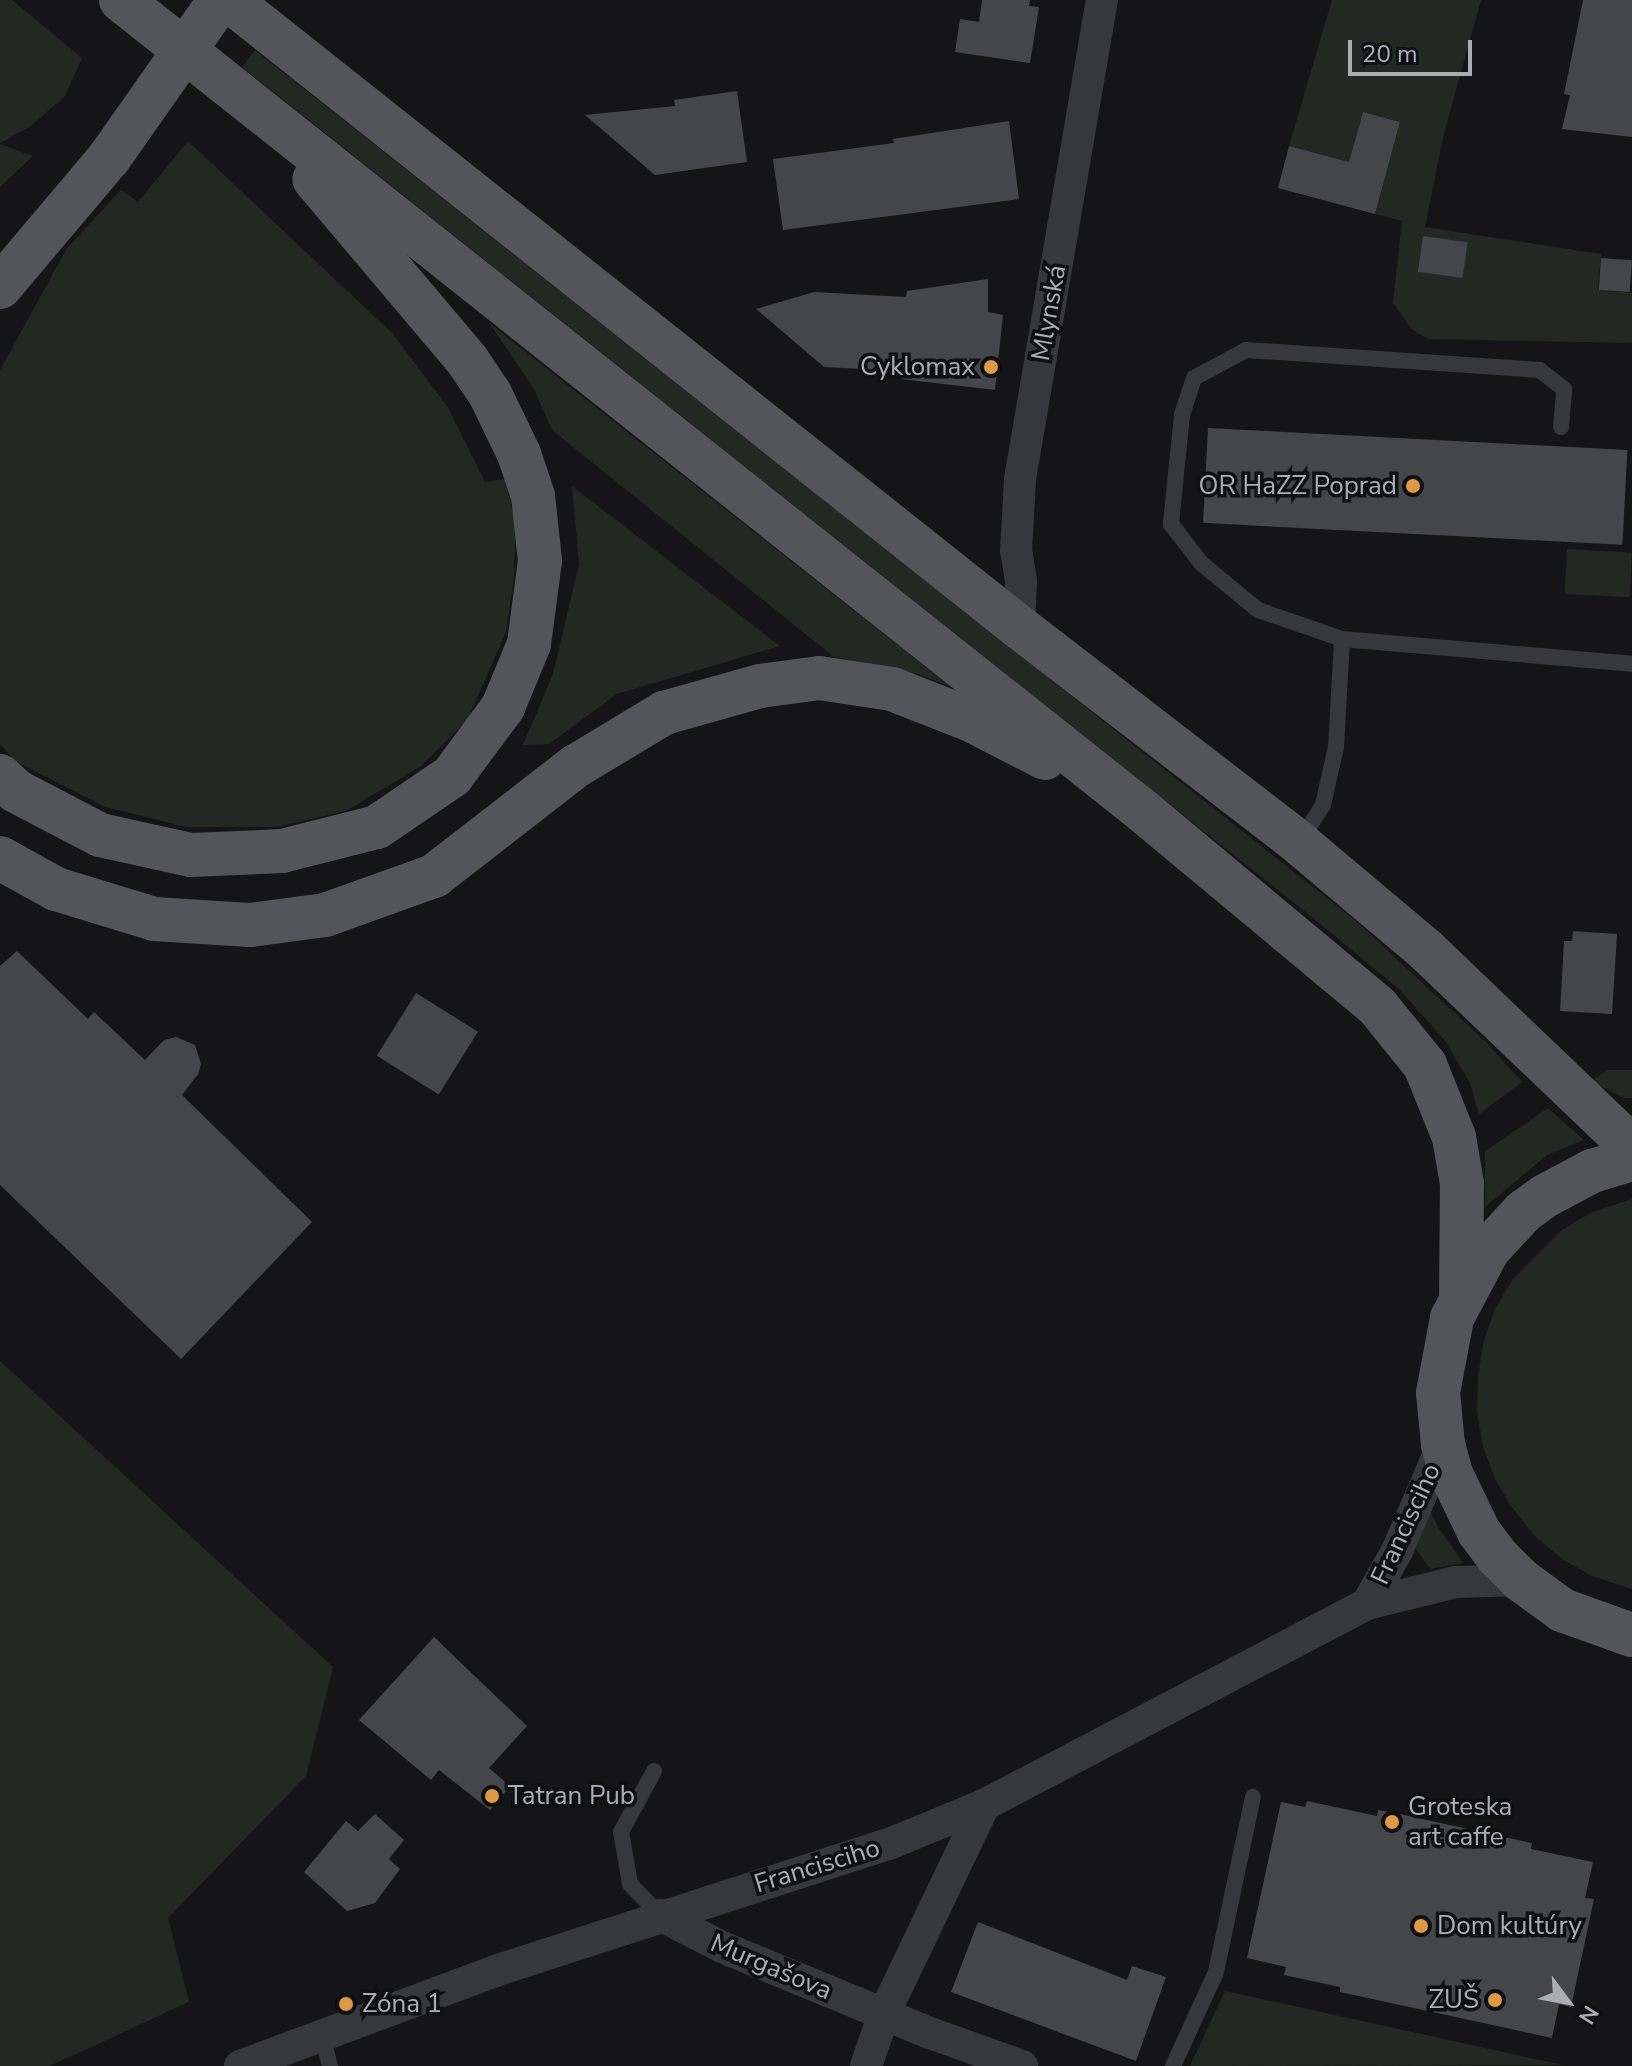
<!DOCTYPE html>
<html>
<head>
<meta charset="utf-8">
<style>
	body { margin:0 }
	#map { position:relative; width:1632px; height:2066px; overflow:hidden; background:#151517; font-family:"Nunito Sans",sans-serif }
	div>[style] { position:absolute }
	.green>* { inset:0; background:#222822; transform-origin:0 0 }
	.building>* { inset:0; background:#444649; transform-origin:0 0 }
	.lane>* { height:16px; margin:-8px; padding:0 8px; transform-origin:8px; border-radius:8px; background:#37383b }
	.street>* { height:32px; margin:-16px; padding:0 16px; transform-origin:16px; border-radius:16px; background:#37383b }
	.primary>* { height:44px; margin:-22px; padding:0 22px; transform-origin:22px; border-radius:22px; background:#53555a }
	.primary-bridge>* { height:44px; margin:-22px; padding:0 22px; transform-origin:22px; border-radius:22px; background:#53555a }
	.dots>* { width:22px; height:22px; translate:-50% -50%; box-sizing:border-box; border:4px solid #101012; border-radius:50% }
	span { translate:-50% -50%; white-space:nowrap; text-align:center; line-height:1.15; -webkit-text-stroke:7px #101012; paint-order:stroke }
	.street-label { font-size:26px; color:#a9aeb5 }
	.poi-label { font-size:26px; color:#a9aeb5 }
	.right { translate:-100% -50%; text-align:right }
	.left { translate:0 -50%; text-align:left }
	.north { position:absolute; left:1528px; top:1962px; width:80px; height:80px; -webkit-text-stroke:6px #101012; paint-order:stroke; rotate:122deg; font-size:22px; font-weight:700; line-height:32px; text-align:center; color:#a9aeb5 }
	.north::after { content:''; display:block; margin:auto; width:28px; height:36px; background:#a9aeb5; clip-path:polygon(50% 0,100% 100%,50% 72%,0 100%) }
	.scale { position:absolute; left:1348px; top:40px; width:124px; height:36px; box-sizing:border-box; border:4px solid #a9aeb5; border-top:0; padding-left:10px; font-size:24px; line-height:28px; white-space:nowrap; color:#a9aeb5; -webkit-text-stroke:6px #101012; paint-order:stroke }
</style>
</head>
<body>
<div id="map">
	<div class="green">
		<div style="clip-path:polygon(0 0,12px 0,82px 58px,65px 96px,31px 126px,0 143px)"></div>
		<div style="clip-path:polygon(1332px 0,1481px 0,1443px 137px,1425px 227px,1601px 254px,1598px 290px,1632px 293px,1632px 343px,1428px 339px,1411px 329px,1393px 303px,1402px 221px,1375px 214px,1400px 122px,1363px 112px,1349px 162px,1289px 146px)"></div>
		<div style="clip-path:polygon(255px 50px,1356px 921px,1487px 1043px,1522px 1082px,1479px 1114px,1470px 1083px,1446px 1042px,1400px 990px,1313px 918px,242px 67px)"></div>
		<div style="clip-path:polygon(188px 141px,393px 334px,447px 406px,485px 482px,505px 479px,516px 525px,514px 577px,506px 632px,468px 719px,421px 766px,346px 811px,276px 827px,186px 827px,105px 807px,15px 761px,0 744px,0 370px,67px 248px,121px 190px,138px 202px)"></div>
		<div style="clip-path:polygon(0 144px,33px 156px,0 187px)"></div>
		<div style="clip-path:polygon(489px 323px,951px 687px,918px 674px,834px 657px,552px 430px,534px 389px)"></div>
		<div style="clip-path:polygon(572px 486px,780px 646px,617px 694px,549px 744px,523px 745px,553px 674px,579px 564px)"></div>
		<div style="left:1567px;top:549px;width:65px;height:45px;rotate:3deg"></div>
		<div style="clip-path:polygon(1607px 1070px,1632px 1070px,1632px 1098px,1623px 1098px,1592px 1081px)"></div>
		<div style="clip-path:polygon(1548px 1108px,1584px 1140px,1547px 1155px,1485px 1207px,1485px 1151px)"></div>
		<div style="clip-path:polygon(1632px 1199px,1632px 1589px,1592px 1576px,1562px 1559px,1535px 1536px,1513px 1509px,1495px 1479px,1483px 1447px,1477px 1412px,1478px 1377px,1483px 1343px,1495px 1309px,1513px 1279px,1562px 1230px,1592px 1212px)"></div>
		<div style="clip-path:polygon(0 1361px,333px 1667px,306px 1776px,168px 1918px,189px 2002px,50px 2066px,0 2066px)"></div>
		<div style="clip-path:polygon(1428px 1506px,1438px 1527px,1463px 1563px,1430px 1569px,1413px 1545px)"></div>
		<div style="clip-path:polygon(1225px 1991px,1563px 2065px,1190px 2066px)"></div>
	</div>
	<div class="building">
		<div style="clip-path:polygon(982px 0,1030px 0,1029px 6px,1039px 7px,1030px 63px,955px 52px,960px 19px,979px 22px)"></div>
		<div style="clip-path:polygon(1583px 0,1632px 0,1632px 137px,1562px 129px,1570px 95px,1564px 94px)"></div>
		<div style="clip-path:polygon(737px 91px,747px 162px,655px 175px,585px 115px,675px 106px,674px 100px)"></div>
		<div style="clip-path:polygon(1363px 112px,1400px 122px,1375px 214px,1278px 188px,1289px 146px,1349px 162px)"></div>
		<div style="clip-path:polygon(1009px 121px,1019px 199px,783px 230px,773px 159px,894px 143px,893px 139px)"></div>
		<div style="left:1423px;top:236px;width:45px;height:36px;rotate:8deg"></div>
		<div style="left:1601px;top:258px;width:31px;height:32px;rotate:4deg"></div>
		<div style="clip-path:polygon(988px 279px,988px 312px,1003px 315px,995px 390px,901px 379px,902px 371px,824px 367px,756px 309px,814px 292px,906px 297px,907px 291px)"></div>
		<div style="left:1208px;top:428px;width:420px;height:95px;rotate:3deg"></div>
		<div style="clip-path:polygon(1573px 931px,1617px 934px,1612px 1014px,1560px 1011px,1564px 941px,1572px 941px)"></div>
		<div style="clip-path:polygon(17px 951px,88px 1019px,94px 1012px,145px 1060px,164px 1040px,176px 1037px,195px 1045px,201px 1064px,198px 1074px,182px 1095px,312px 1222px,181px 1359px,0 1185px,0 966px)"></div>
		<div style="left:416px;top:993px;width:73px;height:74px;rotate:32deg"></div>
		<div style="clip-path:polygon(434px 1637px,527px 1726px,489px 1768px,510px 1786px,490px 1810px,439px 1770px,431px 1780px,359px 1720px)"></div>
		<div style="clip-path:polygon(1307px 1801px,1377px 1816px,1378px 1810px,1395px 1813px,1532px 1843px,1531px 1849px,1593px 1862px,1585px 1898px,1594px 1899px,1571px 2007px,1559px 2004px,1552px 2038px,1340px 1992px,1340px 1987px,1284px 1975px,1286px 1967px,1247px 1958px,1281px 1802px,1305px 1807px)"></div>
		<div style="clip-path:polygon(375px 1814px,404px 1840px,389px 1859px,400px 1869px,375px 1903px,347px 1911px,304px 1872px,346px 1821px,358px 1831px)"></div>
		<div style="clip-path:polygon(978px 1922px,1127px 1980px,1132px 1966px,1166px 1977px,1136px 2061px,951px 1992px)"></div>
	</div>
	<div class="lane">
		<div style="left:1561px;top:427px;width:38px;rotate:-85deg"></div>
		<div style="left:1564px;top:389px;width:31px;rotate:-142deg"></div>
		<div style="left:1540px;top:370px;width:295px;rotate:-176.1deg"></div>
		<div style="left:1246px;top:350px;width:59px;rotate:151.7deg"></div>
		<div style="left:1194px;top:378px;width:39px;rotate:108deg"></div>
		<div style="left:1182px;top:415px;width:110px;rotate:95.8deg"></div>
		<div style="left:1171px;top:524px;width:49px;rotate:52.4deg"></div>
		<div style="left:1201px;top:563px;width:74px;rotate:39.5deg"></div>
		<div style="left:1258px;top:610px;width:89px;rotate:19deg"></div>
		<div style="left:1342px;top:639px;width:291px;rotate:4.9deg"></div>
		<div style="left:1300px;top:841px;width:43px;rotate:-57.4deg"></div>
		<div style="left:1323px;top:805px;width:59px;rotate:-77.4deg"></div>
		<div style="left:1336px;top:747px;width:108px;rotate:-86.8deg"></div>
		<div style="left:654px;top:1771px;width:69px;rotate:118.4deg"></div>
		<div style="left:621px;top:1832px;width:53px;rotate:80.2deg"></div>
		<div style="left:630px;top:1884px;width:43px;rotate:45.9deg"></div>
		<div style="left:323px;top:2038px;width:29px;rotate:76deg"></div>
		<div style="left:1173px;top:2066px;width:103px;rotate:-65.4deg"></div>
		<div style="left:1216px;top:1972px;width:179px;rotate:-78.1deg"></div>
	</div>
	<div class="street">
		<div style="left:1019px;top:627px;width:46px;rotate:-87.5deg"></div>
		<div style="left:1021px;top:581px;width:30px;rotate:-99deg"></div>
		<div style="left:1016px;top:551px;width:72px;rotate:-86.8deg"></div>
		<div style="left:1020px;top:479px;width:486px;rotate:-80.3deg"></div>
		<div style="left:1367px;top:1604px;width:61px;rotate:-60.5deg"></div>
		<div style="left:1397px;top:1551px;width:116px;rotate:-66.7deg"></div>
		<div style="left:660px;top:1915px;width:70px;rotate:27.3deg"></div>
		<div style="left:722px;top:1947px;width:225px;rotate:22.5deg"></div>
		<div style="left:930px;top:2033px;width:98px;rotate:19.7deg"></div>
		<div style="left:240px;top:2066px;width:272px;rotate:-20.4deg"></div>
		<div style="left:495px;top:1971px;width:414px;rotate:-17.9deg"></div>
		<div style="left:889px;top:1844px;width:103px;rotate:-22.3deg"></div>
		<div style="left:984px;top:1805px;width:433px;rotate:-27.7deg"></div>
		<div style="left:1367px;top:1604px;width:92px;rotate:-13.9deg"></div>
		<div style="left:1456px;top:1582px;width:65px;rotate:-1.8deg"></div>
		<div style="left:866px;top:2066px;width:55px;rotate:-70.9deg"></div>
		<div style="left:884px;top:2014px;width:232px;rotate:-64.4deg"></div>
	</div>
	<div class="primary">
		<div style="left:121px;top:0;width:1297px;rotate:38.43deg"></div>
		<div style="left:1137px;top:806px;width:314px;rotate:39.8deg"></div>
		<div style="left:1378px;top:1007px;width:75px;rotate:51deg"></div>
		<div style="left:1425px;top:1065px;width:78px;rotate:68.1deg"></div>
		<div style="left:1454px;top:1137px;width:48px;rotate:80.3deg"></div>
		<div style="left:1462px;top:1184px;width:111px;rotate:90.5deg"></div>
		<div style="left:229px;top:0;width:1009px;rotate:38.44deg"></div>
		<div style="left:1019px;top:627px;width:354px;rotate:37.6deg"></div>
		<div style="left:1299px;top:843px;width:166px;rotate:40.1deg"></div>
		<div style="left:1426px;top:950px;width:285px;rotate:43.7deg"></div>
		<div style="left:0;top:287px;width:169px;rotate:-49.8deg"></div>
		<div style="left:0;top:776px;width:22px;rotate:43deg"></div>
		<div style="left:16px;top:791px;width:95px;rotate:27.6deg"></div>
		<div style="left:100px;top:835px;width:93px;rotate:12.4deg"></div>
		<div style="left:191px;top:855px;width:91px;rotate:-2.5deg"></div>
		<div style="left:282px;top:851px;width:98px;rotate:-14.2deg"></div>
		<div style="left:377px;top:827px;width:91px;rotate:-34.2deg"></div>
		<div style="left:452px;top:776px;width:86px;rotate:-53.5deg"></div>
		<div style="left:503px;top:707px;width:68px;rotate:-67.6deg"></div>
		<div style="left:529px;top:644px;width:84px;rotate:-82.5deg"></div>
		<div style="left:540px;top:561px;width:65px;rotate:-96.1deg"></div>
		<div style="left:533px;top:496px;width:44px;rotate:-108.4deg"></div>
		<div style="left:519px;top:454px;width:67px;rotate:-115.8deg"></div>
		<div style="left:490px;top:394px;width:40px;rotate:-124deg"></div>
		<div style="left:468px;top:361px;width:238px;rotate:-130.2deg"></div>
		<div style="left:0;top:858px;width:64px;rotate:29deg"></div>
		<div style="left:56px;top:889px;width:102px;rotate:17deg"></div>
		<div style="left:154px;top:919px;width:96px;rotate:3.6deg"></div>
		<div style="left:250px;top:925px;width:76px;rotate:-7.6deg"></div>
		<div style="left:325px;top:915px;width:116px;rotate:-19.7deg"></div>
		<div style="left:434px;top:876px;width:180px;rotate:-37.8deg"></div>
		<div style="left:576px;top:766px;width:103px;rotate:-31.1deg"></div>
		<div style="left:664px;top:713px;width:100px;rotate:-15.7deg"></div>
		<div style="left:760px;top:686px;width:60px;rotate:-7.7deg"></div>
		<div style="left:819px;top:678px;width:74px;rotate:8.6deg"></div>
		<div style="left:892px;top:689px;width:85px;rotate:21.4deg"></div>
		<div style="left:971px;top:720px;width:83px;rotate:27.2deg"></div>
		<div style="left:1632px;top:1159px;width:42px;rotate:163.3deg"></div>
		<div style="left:1592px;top:1171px;width:53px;rotate:152deg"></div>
		<div style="left:1545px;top:1196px;width:26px;rotate:144deg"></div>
		<div style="left:1524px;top:1211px;width:53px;rotate:132.7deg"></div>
		<div style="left:1488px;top:1250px;width:77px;rotate:117.9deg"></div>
		<div style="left:1452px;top:1318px;width:76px;rotate:100.6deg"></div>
		<div style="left:1438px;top:1393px;width:51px;rotate:84.4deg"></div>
		<div style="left:1443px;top:1444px;width:31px;rotate:75deg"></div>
		<div style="left:1451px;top:1474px;width:64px;rotate:64.2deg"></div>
		<div style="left:1479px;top:1532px;width:31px;rotate:53deg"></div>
		<div style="left:1498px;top:1557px;width:33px;rotate:45deg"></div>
		<div style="left:1521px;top:1580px;width:51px;rotate:36.2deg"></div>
		<div style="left:1562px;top:1610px;width:74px;rotate:19.7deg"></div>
	</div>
	<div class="primary-bridge">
		<div style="left:109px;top:158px;width:193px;rotate:-54.9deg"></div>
	</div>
	<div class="dots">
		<div style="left:991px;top:367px;background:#de9946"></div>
		<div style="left:1413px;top:486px;background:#de9946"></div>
		<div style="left:492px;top:1796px;background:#de9946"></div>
		<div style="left:1392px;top:1822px;background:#de9946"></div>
		<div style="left:1421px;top:1926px;background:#de9946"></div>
		<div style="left:1495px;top:2000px;background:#de9946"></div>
		<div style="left:346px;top:2004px;background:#de9946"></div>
	</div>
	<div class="street-label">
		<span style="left:1049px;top:313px;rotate:-80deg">Mlynská</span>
		<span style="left:1406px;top:1524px;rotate:-65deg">Francisciho</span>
		<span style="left:817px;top:1866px;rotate:-17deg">Francisciho</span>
		<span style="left:771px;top:1967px;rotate:23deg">Murgašova</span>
	</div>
	<div class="poi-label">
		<span class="right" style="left:975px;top:367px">Cyklomax</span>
		<span class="right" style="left:1397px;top:486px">OR HaZZ Poprad</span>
		<span class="left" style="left:508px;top:1796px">Tatran Pub</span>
		<span class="left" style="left:1408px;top:1822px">Groteska<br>art caffe</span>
		<span class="left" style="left:1437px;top:1926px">Dom kultúry</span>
		<span class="right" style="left:1479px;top:2000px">ZUŠ</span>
		<span class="left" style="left:362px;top:2004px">Zóna 1</span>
	</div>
	<div class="north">N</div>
	<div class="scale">20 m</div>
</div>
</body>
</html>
